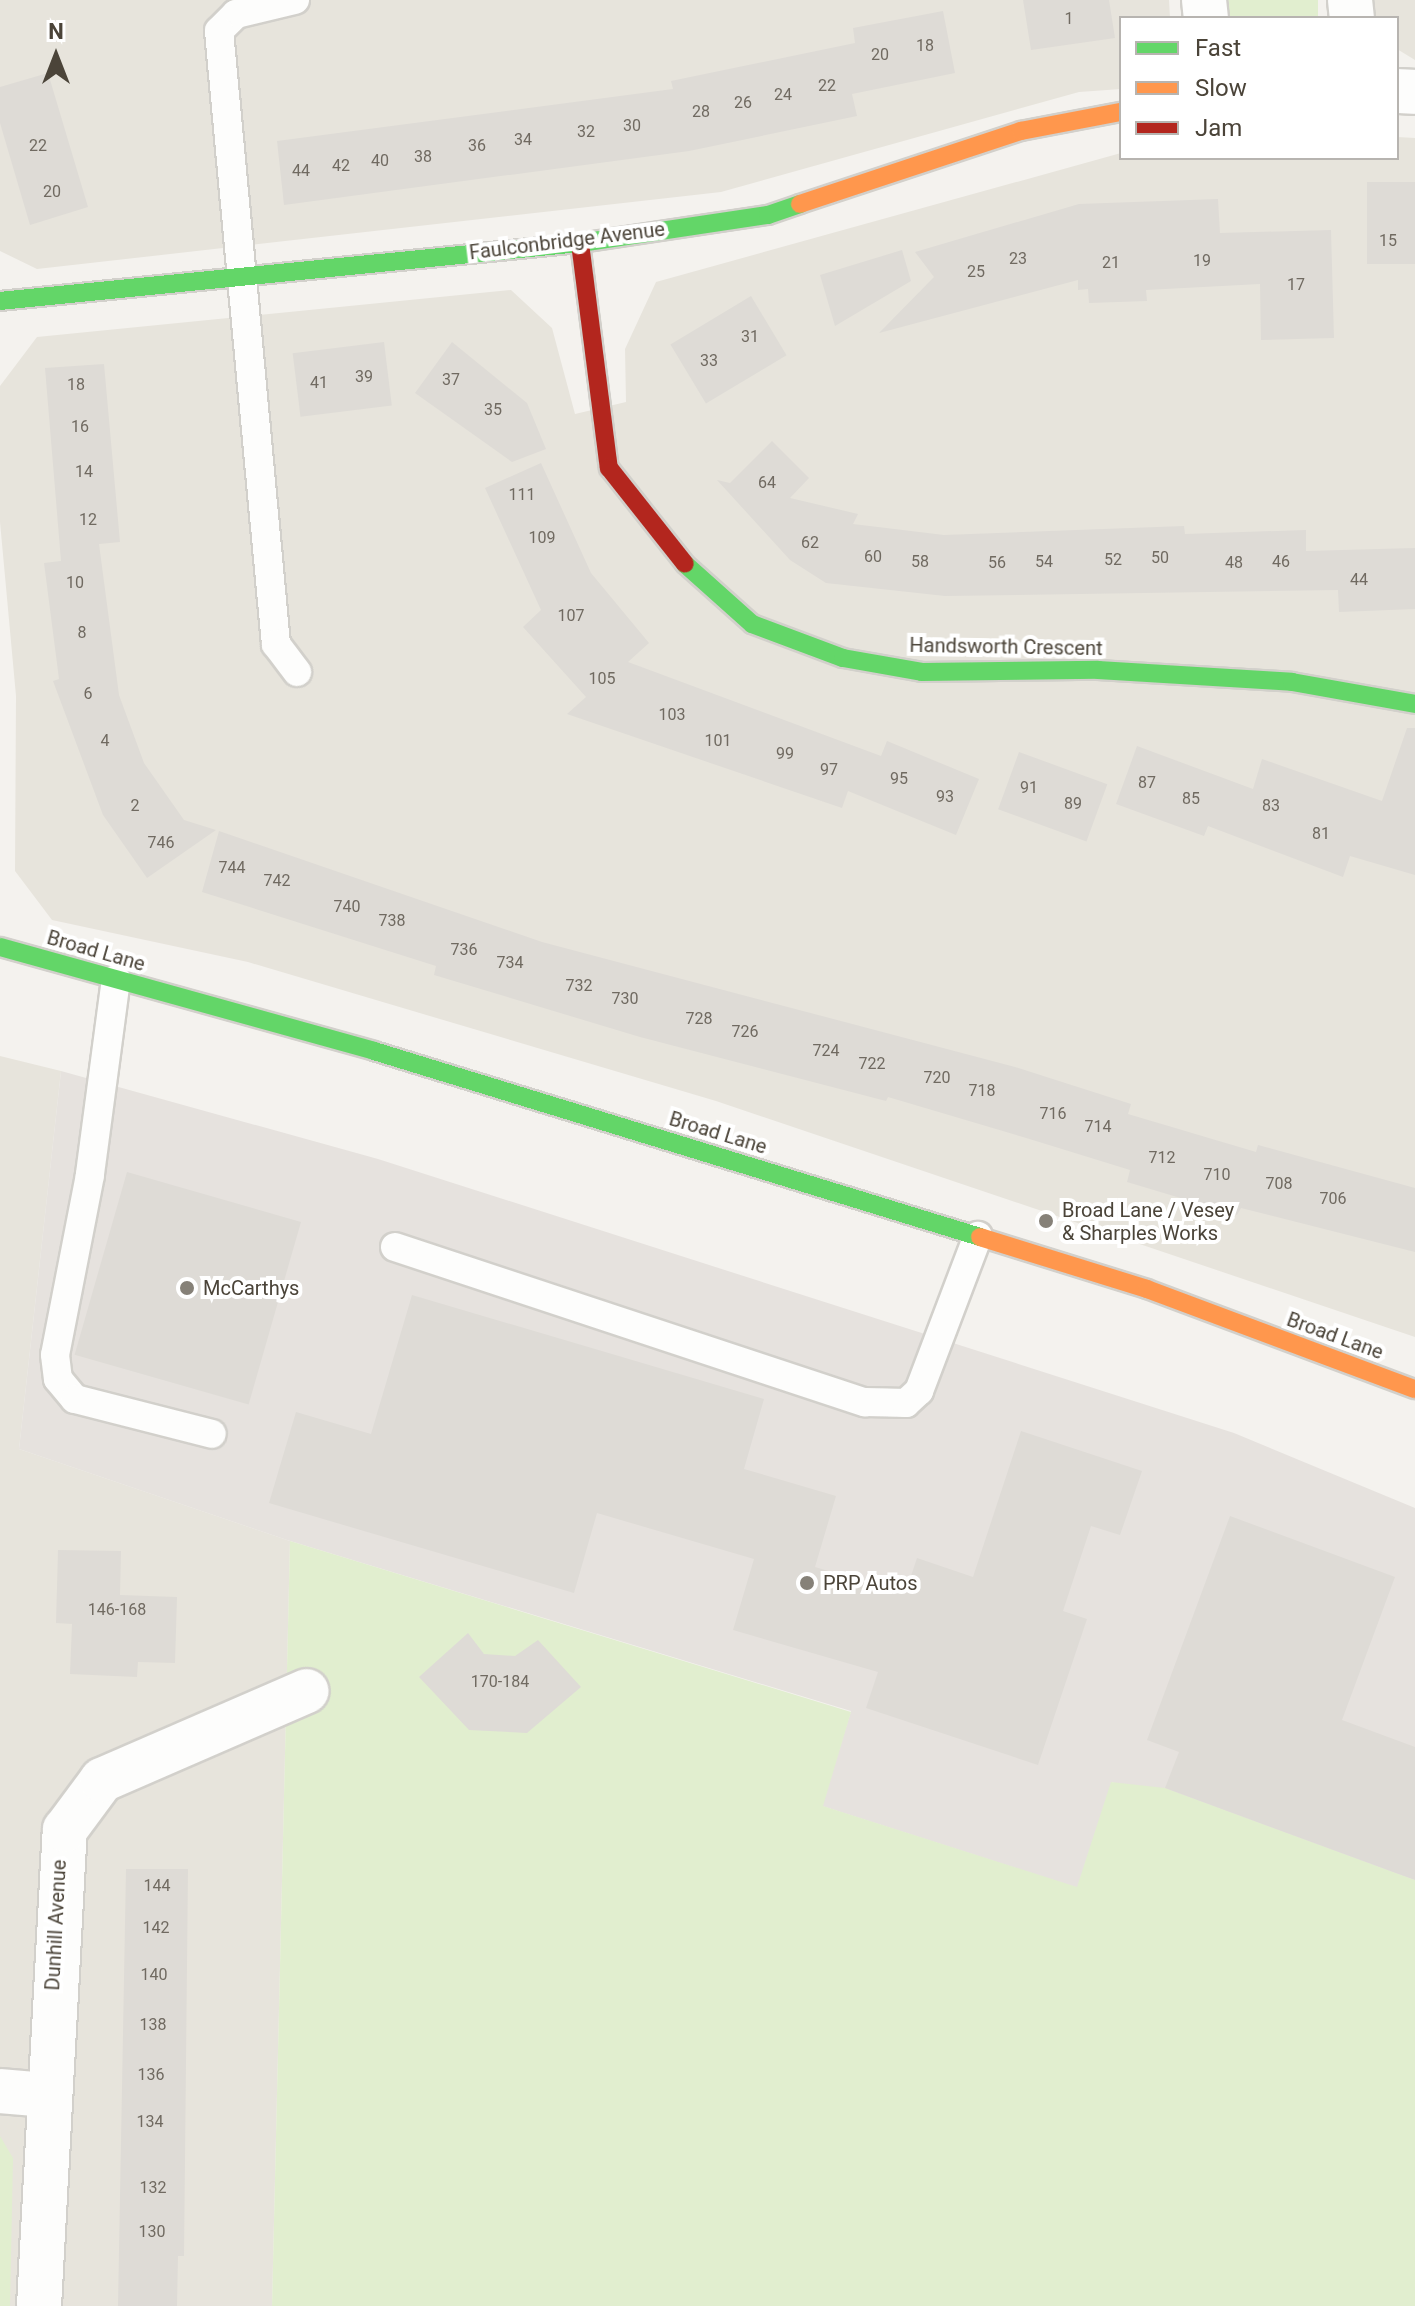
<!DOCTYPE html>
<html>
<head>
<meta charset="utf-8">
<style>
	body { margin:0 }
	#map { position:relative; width:1415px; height:2306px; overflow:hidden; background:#f4f2ee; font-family:Roboto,sans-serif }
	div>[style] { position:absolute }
	.residential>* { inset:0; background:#e7e4dc }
	.industrial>* { inset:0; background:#e6e2de }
	.green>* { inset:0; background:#e1eecf; transform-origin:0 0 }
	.building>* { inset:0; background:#dedbd6; transform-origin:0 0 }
	.roads { filter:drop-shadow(2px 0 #d2d0cb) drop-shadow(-2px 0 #d2d0cb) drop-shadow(0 2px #d2d0cb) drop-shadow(0 -2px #d2d0cb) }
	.lane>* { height:28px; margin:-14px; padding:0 14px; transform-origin:14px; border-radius:14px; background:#fdfdfc }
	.street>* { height:44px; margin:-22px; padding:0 22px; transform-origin:22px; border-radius:22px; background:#fdfdfc }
	.fast>* { height:18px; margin:-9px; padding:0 9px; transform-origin:9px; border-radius:9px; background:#63d668 }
	.slow>* { height:18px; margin:-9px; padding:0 9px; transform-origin:9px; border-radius:9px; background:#ff974d }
	.jam>* { height:18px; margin:-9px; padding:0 9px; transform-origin:9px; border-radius:9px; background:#b3261e }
	.dots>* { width:22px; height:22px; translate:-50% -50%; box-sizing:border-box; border:4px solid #fff; border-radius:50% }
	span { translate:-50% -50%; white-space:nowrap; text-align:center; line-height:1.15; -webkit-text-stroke:8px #fff; paint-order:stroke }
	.number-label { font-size:16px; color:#706a61 }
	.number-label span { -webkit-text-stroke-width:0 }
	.street-label { font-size:20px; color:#4b4439 }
	.poi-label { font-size:20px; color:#4b4439 }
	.left { translate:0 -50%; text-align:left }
	.legend { position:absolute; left:1119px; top:16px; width:280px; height:144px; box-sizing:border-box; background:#fff; border:2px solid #b7b4b0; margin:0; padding:10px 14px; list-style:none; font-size:24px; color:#4b4439 }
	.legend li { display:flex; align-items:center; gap:16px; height:40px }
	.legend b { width:40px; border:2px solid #b7b4b0 }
	.north { position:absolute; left:16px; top:16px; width:80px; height:80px; -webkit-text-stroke:6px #fff; paint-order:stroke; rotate:0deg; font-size:22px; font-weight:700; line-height:32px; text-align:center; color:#4b4439 }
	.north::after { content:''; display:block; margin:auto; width:28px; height:36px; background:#4b4439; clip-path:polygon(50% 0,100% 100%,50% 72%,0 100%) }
</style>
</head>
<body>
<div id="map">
	<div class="residential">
		<div style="clip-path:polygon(0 0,1169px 0,1170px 18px,1121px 18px,1121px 89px,1079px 92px,721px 192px,37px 269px,0 251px)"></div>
		<div style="clip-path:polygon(1365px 0,1415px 0,1415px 60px,1397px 49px,1397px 18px,1371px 18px)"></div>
		<div style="clip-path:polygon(1397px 137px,1415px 138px,1415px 1337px,716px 1101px,248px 962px,52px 920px,15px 871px,16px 696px,0 522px,0 386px,37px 337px,511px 290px,552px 328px,575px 414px,626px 402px,625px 349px,656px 282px,1121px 153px,1121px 158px,1397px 158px)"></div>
		<div style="clip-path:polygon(0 1056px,61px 1071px,19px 1449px,290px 1541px,272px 2306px,0 2306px)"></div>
	</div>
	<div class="industrial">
		<div style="clip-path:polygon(61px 1071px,378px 1159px,1234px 1433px,1415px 1508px,1415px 1880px,1112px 1782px,1078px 1888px,822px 1806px,851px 1711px,290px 1541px,19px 1449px)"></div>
	</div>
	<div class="green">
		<div style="left:1214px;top:0;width:104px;height:18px"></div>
		<div style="clip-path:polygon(290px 1541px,851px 1712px,823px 1806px,1077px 1887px,1111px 1782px,1165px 1788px,1415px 1880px,1415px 2306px,272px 2306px)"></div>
		<div style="clip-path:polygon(0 2136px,13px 2158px,10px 2306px,0 2306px)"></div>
	</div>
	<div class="building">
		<div style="clip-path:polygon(1023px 0,1109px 0,1115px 38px,1031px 50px)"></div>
		<div style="clip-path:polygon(943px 11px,955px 73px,852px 94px,857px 116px,689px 151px,284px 205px,277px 141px,673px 89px,671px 81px,855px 43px,853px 28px)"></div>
		<div style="clip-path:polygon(48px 73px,88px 207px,30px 225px,0 123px,0 87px)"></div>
		<div style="left:1415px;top:182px;width:82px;height:48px;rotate:90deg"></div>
		<div style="clip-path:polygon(1218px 199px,1220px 233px,1331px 230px,1334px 338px,1261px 340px,1260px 284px,1146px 290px,1147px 301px,1089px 303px,1088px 289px,1078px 290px,1078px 280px,879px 333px,934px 277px,915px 252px,1079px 204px)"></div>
		<div style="clip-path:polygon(902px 250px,911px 281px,835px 326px,820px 275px)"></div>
		<div style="left:751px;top:296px;width:69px;height:94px;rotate:59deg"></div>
		<div style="left:384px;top:342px;width:64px;height:92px;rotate:83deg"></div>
		<div style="clip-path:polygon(452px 342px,527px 403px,546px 449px,512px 462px,415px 393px)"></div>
		<div style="clip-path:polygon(104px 364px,120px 542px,99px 544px,119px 695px,144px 763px,184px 820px,216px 830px,147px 878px,103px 815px,53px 681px,59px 679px,44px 563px,61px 561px,45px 368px)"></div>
		<div style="clip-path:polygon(772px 441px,809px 478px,790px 498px,858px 514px,853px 524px,944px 535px,1184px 526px,1185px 534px,1306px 530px,1306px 551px,1415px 548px,1415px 609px,1339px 612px,1338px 590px,945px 596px,826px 583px,790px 560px,717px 480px,730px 483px)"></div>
		<div style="clip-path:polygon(541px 463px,591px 573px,649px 643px,628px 662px,881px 756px,887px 741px,979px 779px,956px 835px,848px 791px,842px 808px,567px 714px,586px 697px,523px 627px,541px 610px,485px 488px)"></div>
		<div style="clip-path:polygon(1407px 728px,1415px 728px,1415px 875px,1350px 856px,1343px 877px,1208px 826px,1204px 836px,1116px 804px,1137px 746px,1253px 789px,1262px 759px,1382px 801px)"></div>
		<div style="left:1019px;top:752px;width:94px;height:61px;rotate:20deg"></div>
		<div style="clip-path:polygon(219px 831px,542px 942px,1015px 1067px,1131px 1104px,1128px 1114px,1256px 1152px,1258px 1145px,1415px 1188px,1415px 1252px,1241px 1208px,1237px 1215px,1127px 1182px,1130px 1170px,1023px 1137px,888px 1097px,886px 1101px,640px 1037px,434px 975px,436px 966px,202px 892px)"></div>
		<div style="left:127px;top:1172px;width:181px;height:190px;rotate:16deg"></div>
		<div style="clip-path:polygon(412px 1295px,764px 1399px,744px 1469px,836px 1496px,815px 1567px,905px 1594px,917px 1558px,973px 1577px,1021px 1431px,1142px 1471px,1120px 1535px,1091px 1526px,1063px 1611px,1087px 1619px,1038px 1765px,866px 1708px,878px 1672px,733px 1630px,754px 1559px,597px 1513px,574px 1593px,269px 1503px,296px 1412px,371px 1434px)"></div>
		<div style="clip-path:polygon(1230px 1516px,1395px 1577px,1342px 1720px,1415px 1747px,1415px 1880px,1165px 1788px,1179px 1752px,1147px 1740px)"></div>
		<div style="clip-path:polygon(58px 1550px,121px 1551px,120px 1595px,177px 1597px,175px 1663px,138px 1662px,137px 1677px,70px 1674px,72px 1624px,56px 1623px)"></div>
		<div style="clip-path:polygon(468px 1633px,484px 1654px,515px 1656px,538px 1640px,581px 1687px,527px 1733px,469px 1730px,419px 1677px)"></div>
		<div style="clip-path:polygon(126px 1869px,188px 1869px,184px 2256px,178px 2256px,177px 2306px,118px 2306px)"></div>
	</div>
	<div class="roads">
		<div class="lane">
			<div style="left:295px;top:0;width:61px;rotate:166.7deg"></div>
			<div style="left:236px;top:14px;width:24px;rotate:135deg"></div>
			<div style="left:219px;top:31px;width:616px;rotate:84.69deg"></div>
			<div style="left:276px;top:644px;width:35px;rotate:53deg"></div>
			<div style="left:116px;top:979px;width:198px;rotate:97.6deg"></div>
			<div style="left:90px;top:1175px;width:183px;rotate:101deg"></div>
			<div style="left:55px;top:1355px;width:24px;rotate:83deg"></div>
			<div style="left:58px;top:1379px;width:26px;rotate:50deg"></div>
			<div style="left:75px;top:1399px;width:141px;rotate:14.3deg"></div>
			<div style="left:395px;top:1247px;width:495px;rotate:18.3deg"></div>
			<div style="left:865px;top:1402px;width:41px;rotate:1.4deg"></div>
			<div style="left:906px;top:1403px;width:18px;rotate:-43deg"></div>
			<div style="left:919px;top:1391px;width:166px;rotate:-69.2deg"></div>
		</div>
		<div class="street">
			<div style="left:1204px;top:0;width:18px;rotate:84deg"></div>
			<div style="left:1350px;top:0;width:18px;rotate:84deg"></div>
			<div style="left:1397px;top:91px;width:18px;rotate:3deg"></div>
			<div style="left:0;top:2091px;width:47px;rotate:4.9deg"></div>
			<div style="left:39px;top:2306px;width:477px;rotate:-86.9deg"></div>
			<div style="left:65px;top:1830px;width:62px;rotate:-53.5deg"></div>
			<div style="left:102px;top:1780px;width:223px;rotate:-23.5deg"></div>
		</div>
		<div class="fast">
			<div style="left:0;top:301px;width:583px;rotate:-5.71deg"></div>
			<div style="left:580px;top:243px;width:190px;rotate:-8.5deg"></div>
			<div style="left:768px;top:215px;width:34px;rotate:-19deg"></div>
			<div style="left:685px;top:564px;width:90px;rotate:41.8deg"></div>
			<div style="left:752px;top:624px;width:97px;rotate:20.5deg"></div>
			<div style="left:843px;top:658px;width:80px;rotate:10deg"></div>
			<div style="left:922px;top:672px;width:176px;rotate:-0.7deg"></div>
			<div style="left:1098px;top:670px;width:194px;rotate:3.5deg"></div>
			<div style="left:1292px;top:682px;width:125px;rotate:10.1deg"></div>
			<div style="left:0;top:947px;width:388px;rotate:15.5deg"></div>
			<div style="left:374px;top:1051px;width:634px;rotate:17.06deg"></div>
		</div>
		<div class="slow">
			<div style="left:800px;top:204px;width:233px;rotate:-18.3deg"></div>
			<div style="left:1021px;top:131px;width:102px;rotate:-10.8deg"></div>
			<div style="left:980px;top:1237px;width:175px;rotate:17.3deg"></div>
			<div style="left:1147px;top:1289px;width:286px;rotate:20.5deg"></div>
		</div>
		<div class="jam">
			<div style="left:580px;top:243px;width:227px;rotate:82.7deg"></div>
			<div style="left:609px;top:468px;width:122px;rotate:51.6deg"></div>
		</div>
	</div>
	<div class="dots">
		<div style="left:1046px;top:1221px;background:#868178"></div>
		<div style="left:187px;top:1288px;background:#868178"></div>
		<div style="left:807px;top:1583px;background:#868178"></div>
	</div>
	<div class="number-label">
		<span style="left:1069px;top:19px">1</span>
		<span style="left:925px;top:46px">18</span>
		<span style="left:880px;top:55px">20</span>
		<span style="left:827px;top:86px">22</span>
		<span style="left:783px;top:95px">24</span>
		<span style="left:743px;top:103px">26</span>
		<span style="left:701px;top:112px">28</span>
		<span style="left:632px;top:126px">30</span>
		<span style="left:586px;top:132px">32</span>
		<span style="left:523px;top:140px">34</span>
		<span style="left:38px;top:146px">22</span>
		<span style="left:477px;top:146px">36</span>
		<span style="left:423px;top:157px">38</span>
		<span style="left:380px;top:161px">40</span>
		<span style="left:341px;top:166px">42</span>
		<span style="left:301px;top:171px">44</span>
		<span style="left:52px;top:192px">20</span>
		<span style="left:1388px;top:241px">15</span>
		<span style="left:1018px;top:259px">23</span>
		<span style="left:1202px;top:261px">19</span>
		<span style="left:1111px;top:263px">21</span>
		<span style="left:976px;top:272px">25</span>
		<span style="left:1296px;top:285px">17</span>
		<span style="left:750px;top:337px">31</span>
		<span style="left:709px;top:361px">33</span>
		<span style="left:364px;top:377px">39</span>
		<span style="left:451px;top:380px">37</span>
		<span style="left:319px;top:383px">41</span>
		<span style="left:76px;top:385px">18</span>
		<span style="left:493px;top:410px">35</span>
		<span style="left:80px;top:427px">16</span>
		<span style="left:84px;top:472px">14</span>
		<span style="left:767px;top:483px">64</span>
		<span style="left:522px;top:495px">111</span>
		<span style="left:88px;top:520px">12</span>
		<span style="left:542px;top:538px">109</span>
		<span style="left:810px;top:543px">62</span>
		<span style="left:873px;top:557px">60</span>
		<span style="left:1160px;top:558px">50</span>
		<span style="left:1113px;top:560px">52</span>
		<span style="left:920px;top:562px">58</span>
		<span style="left:1044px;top:562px">54</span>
		<span style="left:1281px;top:562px">46</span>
		<span style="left:997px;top:563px">56</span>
		<span style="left:1234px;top:563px">48</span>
		<span style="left:1359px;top:580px">44</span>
		<span style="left:75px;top:583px">10</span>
		<span style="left:571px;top:616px">107</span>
		<span style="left:82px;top:633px">8</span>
		<span style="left:602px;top:679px">105</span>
		<span style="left:88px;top:694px">6</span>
		<span style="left:672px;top:715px">103</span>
		<span style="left:105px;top:741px">4</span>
		<span style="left:718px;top:741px">101</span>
		<span style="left:785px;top:754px">99</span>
		<span style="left:829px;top:770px">97</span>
		<span style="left:899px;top:779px">95</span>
		<span style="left:1147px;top:783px">87</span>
		<span style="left:1029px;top:788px">91</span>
		<span style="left:945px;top:797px">93</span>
		<span style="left:1191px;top:799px">85</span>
		<span style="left:1073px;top:804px">89</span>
		<span style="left:135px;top:806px">2</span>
		<span style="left:1271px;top:806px">83</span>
		<span style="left:1321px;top:834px">81</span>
		<span style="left:161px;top:843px">746</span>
		<span style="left:232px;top:868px">744</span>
		<span style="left:277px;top:881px">742</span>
		<span style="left:347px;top:907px">740</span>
		<span style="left:392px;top:921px">738</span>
		<span style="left:464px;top:950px">736</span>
		<span style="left:510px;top:963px">734</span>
		<span style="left:579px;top:986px">732</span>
		<span style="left:625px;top:999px">730</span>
		<span style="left:699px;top:1019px">728</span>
		<span style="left:745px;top:1032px">726</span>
		<span style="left:826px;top:1051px">724</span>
		<span style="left:872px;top:1064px">722</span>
		<span style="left:937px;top:1078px">720</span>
		<span style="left:982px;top:1091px">718</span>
		<span style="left:1053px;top:1114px">716</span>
		<span style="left:1098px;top:1127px">714</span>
		<span style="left:1162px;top:1158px">712</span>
		<span style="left:1217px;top:1175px">710</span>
		<span style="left:1279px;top:1184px">708</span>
		<span style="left:1333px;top:1199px">706</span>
		<span style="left:117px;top:1610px">146-168</span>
		<span style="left:500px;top:1682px">170-184</span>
		<span style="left:157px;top:1886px">144</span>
		<span style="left:156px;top:1928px">142</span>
		<span style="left:154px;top:1975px">140</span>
		<span style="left:153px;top:2025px">138</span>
		<span style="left:151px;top:2075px">136</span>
		<span style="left:150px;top:2122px">134</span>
		<span style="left:153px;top:2188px">132</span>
		<span style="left:152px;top:2232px">130</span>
	</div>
	<div class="street-label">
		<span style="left:567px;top:241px;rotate:-7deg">Faulconbridge Avenue</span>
		<span style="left:1006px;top:647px;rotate:1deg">Handsworth Crescent</span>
		<span style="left:96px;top:951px;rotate:16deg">Broad Lane</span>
		<span style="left:718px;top:1133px;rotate:17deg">Broad Lane</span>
		<span style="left:1335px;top:1336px;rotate:20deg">Broad Lane</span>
		<span style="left:56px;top:1925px;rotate:-87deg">Dunhill Avenue</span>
	</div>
	<div class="poi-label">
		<span class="left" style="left:1062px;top:1222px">Broad Lane / Vesey<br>&amp; Sharples Works</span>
		<span class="left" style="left:203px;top:1288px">McCarthys</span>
		<span class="left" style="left:823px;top:1583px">PRP Autos</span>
	</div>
	<ul class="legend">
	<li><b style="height:10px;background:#63d668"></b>Fast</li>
	<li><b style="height:10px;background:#ff974d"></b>Slow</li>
	<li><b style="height:10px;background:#b3261e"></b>Jam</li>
	</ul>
	<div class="north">N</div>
</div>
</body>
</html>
